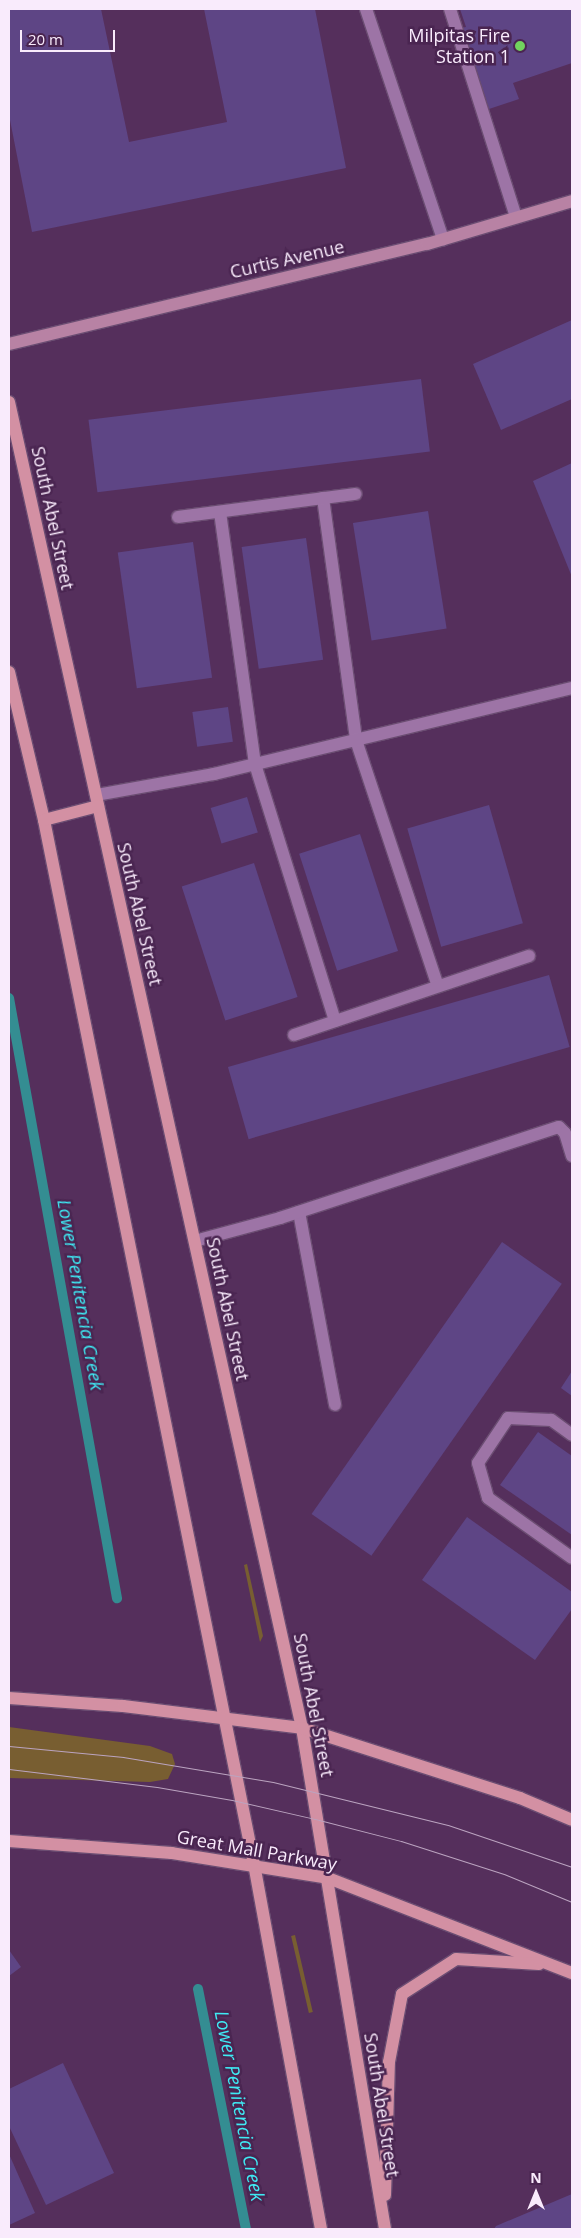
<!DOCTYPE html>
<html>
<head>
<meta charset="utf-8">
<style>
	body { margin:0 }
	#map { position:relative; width:581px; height:2238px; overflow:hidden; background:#552f5c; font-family:"Open Sans",sans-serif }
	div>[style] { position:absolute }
	.green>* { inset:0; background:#785e31; transform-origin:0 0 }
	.stream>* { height:10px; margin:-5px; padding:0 5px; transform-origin:5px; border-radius:5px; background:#348d92 }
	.building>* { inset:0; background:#5e4585; transform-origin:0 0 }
	.roads { filter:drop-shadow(1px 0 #6b4d72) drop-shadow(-1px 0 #6b4d72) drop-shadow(0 1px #6b4d72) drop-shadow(0 -1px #6b4d72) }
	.lane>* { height:12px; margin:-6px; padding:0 6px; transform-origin:6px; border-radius:6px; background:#9d74a6 }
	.secondary>* { height:12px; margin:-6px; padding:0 6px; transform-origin:6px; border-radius:6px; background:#b882a4 }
	.primary>* { height:12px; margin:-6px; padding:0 6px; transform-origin:6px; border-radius:6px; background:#d390a3 }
	.tram>* { height:1px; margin:-0.5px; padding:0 0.5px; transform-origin:0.5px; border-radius:0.5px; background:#bba4c0 }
	.dots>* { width:14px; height:14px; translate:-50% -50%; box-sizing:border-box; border:2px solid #4a2551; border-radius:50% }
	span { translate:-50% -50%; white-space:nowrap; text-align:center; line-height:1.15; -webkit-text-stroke:5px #4a2551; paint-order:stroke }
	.poi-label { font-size:18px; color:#f9ebfc }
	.right { translate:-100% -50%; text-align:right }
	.street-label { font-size:18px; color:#f9ebfc }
	.water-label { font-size:19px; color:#3feaf4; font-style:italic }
	.frame { position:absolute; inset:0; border:10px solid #f9ebfc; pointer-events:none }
	.north { position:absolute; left:511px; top:2168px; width:50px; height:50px; -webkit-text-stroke:4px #4a2551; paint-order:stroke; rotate:0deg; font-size:14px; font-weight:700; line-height:20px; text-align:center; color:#f9ebfc }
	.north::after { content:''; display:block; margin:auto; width:18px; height:22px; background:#f9ebfc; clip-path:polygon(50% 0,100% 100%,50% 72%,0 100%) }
	.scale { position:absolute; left:20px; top:30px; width:95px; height:22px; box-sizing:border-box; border:2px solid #f9ebfc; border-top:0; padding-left:6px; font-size:15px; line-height:18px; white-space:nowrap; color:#f9ebfc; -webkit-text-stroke:4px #4a2551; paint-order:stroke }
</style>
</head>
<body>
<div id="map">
	<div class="green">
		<div style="clip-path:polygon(247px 1564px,263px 1636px,260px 1642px,244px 1565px)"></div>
		<div style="clip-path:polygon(9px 1727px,150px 1746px,172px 1754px,175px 1764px,168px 1779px,150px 1782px,9px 1778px)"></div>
		<div style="left:295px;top:1935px;width:79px;height:4px;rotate:77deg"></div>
	</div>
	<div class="stream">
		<div style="left:9px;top:998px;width:610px;rotate:79.8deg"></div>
		<div style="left:198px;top:1989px;width:245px;rotate:78.7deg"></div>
	</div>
	<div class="building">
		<div style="clip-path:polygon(9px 9px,101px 9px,129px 142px,227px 122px,204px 9px,315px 9px,346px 168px,32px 232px,9px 115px)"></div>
		<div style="clip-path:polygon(460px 9px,572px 9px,572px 63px,513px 83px,519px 99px,489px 109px,461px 28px,466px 27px)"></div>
		<div style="clip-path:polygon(572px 320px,572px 399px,501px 430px,473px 364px)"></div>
		<div style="left:421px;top:379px;width:73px;height:335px;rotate:83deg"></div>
		<div style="clip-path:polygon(572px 463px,572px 577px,533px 481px)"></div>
		<div style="left:428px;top:511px;width:119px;height:76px;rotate:81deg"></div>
		<div style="left:306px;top:538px;width:123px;height:65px;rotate:82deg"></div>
		<div style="left:193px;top:542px;width:137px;height:76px;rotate:82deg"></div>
		<div style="left:228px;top:707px;width:35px;height:36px;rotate:82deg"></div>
		<div style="left:247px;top:797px;width:37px;height:38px;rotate:73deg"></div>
		<div style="left:489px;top:805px;width:123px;height:85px;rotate:74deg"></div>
		<div style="left:360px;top:834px;width:123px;height:64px;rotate:72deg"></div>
		<div style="left:254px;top:863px;width:141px;height:76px;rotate:72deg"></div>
		<div style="left:549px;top:975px;width:75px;height:334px;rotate:74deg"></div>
		<div style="left:502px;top:1242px;width:73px;height:332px;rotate:35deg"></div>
		<div style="clip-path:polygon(572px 1371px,572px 1396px,561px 1388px)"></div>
		<div style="clip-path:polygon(538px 1432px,572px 1456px,572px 1535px,500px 1485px)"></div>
		<div style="clip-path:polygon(467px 1517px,572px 1592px,572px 1609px,535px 1660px,422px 1580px)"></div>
		<div style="clip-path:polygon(9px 1950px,21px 1967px,9px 1976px)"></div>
		<div style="clip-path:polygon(63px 2063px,114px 2173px,46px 2205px,9px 2126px,9px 2089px)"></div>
		<div style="clip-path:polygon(9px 2154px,35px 2213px,9px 2225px)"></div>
		<div style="clip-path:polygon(572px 2194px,572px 2229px,494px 2229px,496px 2226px)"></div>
	</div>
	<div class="roads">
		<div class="lane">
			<div style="left:366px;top:9px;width:243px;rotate:71.5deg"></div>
			<div style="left:450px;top:9px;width:218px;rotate:72.4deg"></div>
			<div style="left:323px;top:498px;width:244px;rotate:82.2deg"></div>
			<div style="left:356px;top:740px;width:259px;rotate:71.6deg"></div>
			<div style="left:220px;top:512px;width:254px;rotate:82.1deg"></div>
			<div style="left:255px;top:764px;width:269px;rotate:72.7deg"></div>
			<div style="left:178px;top:517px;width:179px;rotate:-7.4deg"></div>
			<div style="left:96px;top:795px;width:120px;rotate:-10.1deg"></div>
			<div style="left:214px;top:774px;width:368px;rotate:-13.5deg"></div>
			<div style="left:294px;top:1035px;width:248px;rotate:-18.6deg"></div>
			<div style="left:299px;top:1212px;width:196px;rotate:79.4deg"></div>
			<div style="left:195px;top:1241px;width:88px;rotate:-15.1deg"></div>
			<div style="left:280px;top:1218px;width:293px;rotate:-18.1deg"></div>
			<div style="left:559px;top:1127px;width:8px;rotate:45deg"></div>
			<div style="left:565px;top:1133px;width:24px;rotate:73deg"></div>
			<div style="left:572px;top:1435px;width:26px;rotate:-144deg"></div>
			<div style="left:551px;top:1420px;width:43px;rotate:-177.3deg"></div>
			<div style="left:508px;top:1418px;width:54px;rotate:123.7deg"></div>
			<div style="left:478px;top:1463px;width:36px;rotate:74deg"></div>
			<div style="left:488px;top:1498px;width:103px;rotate:35.5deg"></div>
		</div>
		<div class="secondary">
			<div style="left:9px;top:344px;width:430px;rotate:-13.5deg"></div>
			<div style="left:427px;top:244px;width:151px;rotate:-16.5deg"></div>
		</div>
		<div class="primary">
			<div style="left:9px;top:402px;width:1358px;rotate:77.54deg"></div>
			<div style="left:302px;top:1728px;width:508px;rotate:80.59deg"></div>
			<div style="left:9px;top:672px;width:152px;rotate:76.7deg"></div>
			<div style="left:44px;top:820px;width:1065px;rotate:78.63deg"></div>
			<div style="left:254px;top:1864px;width:371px;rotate:79.6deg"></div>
			<div style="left:44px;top:820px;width:56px;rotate:-14.5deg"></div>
			<div style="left:9px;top:1698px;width:114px;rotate:4deg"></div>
			<div style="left:123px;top:1706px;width:180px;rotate:7deg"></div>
			<div style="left:302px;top:1728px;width:229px;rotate:17.8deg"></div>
			<div style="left:520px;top:1798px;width:56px;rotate:22.9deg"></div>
			<div style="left:9px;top:1841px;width:163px;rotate:4.2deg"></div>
			<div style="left:172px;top:1853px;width:158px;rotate:9.1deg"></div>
			<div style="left:328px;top:1878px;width:262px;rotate:21.3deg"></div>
			<div style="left:385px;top:2195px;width:133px;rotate:-88.3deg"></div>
			<div style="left:389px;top:2062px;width:69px;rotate:-79.2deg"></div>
			<div style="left:402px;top:1994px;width:64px;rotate:-32.9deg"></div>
			<div style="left:456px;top:1959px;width:83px;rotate:3.4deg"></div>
		</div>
	</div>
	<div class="tram">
		<div style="left:9px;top:1746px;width:115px;rotate:5.5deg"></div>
		<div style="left:123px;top:1757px;width:152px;rotate:9.5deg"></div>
		<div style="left:273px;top:1782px;width:180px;rotate:13.8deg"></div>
		<div style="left:448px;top:1825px;width:131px;rotate:18.7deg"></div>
		<div style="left:9px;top:1769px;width:149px;rotate:6.9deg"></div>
		<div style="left:157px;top:1787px;width:76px;rotate:9.8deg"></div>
		<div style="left:232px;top:1800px;width:89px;rotate:12.9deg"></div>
		<div style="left:319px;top:1820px;width:85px;rotate:14.4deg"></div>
		<div style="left:401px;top:1841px;width:108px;rotate:17.8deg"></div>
		<div style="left:504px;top:1874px;width:74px;rotate:22.4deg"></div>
	</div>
	<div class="dots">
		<div style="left:520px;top:46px;background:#71d35e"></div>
	</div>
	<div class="poi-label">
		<span class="right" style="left:510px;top:46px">Milpitas Fire<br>Station 1</span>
	</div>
	<div class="street-label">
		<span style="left:287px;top:259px;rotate:-13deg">Curtis Avenue</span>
		<span style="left:53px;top:518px;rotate:78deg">South Abel Street</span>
		<span style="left:140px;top:914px;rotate:77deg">South Abel Street</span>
		<span style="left:228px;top:1309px;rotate:78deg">South Abel Street</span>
		<span style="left:314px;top:1705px;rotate:79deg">South Abel Street</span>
		<span style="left:257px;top:1850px;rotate:10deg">Great Mall Parkway</span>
		<span style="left:382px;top:2105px;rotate:81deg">South Abel Street</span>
	</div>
	<div class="water-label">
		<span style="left:80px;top:1295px;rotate:80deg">Lower Penitencia Creek</span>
		<span style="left:239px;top:2106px;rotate:79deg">Lower Penitencia Creek</span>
	</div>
	<div class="frame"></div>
	<div class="north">N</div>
	<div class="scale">20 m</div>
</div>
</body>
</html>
